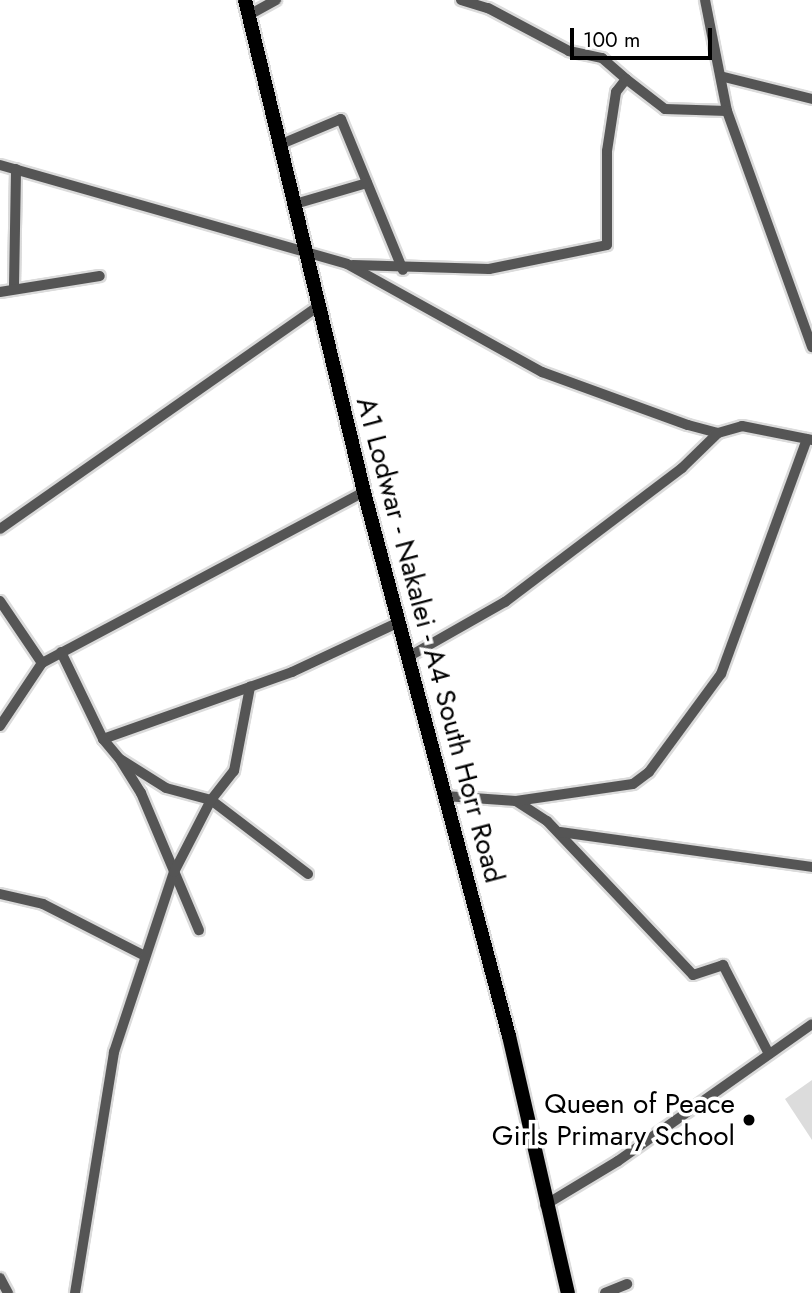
<!DOCTYPE html>
<html>
<head>
<meta charset="utf-8">
<style>
	body { margin:0 }
	#map { position:relative; width:812px; height:1293px; overflow:hidden; background:#fff; font-family:Jost,sans-serif }
	div>[style] { position:absolute }
	.green>* { inset:0; background:#dcdcdc }
	.roads { filter:drop-shadow(2px 0 #dbdbdb) drop-shadow(-2px 0 #dbdbdb) drop-shadow(0 2px #dbdbdb) drop-shadow(0 -2px #dbdbdb) }
	.minor>* { height:10px; margin:-5px; padding:0 5px; transform-origin:5px; border-radius:5px; background:#555 }
	.major>* { height:14px; margin:-7px; padding:0 7px; transform-origin:7px; border-radius:7px; background:#000 }
	.dots>* { width:19px; height:19px; translate:-50% -50%; box-sizing:border-box; border:4px solid #fff; border-radius:50% }
	span { translate:-50% -50%; white-space:nowrap; text-align:center; line-height:1.15; -webkit-text-stroke:7px #fff; paint-order:stroke }
	.street-label { font-size:28px; color:#000 }
	.poi-label { font-size:28px; color:#000 }
	.right { translate:-100% -50%; text-align:right }
	.scale { position:absolute; left:570px; top:28px; width:142px; height:32px; box-sizing:border-box; border:4px solid #000; border-top:0; padding-left:9px; font-size:21px; line-height:24px; white-space:nowrap; color:#000; -webkit-text-stroke:5px #fff; paint-order:stroke }
</style>
</head>
<body>
<div id="map">
	<div class="green">
		<div style="clip-path:polygon(812px 1080px,812px 1140px,785px 1099px)"></div>
	</div>
	<div class="roads">
		<div class="minor">
			<div style="left:461px;top:0;width:28px;rotate:17deg"></div>
			<div style="left:488px;top:8px;width:92px;rotate:28deg"></div>
			<div style="left:569px;top:51px;width:34px;rotate:12deg"></div>
			<div style="left:602px;top:58px;width:32px;rotate:41deg"></div>
			<div style="left:705px;top:0;width:113px;rotate:78.8deg"></div>
			<div style="left:727px;top:111px;width:251px;rotate:70.2deg"></div>
			<div style="left:249px;top:15px;width:31px;rotate:-29deg"></div>
			<div style="left:724px;top:77px;width:91px;rotate:14deg"></div>
			<div style="left:279px;top:145px;width:67px;rotate:-22.8deg"></div>
			<div style="left:341px;top:119px;width:163px;rotate:67.7deg"></div>
			<div style="left:0;top:165px;width:361px;rotate:15.9deg"></div>
			<div style="left:347px;top:264px;width:223px;rotate:29deg"></div>
			<div style="left:542px;top:372px;width:155px;rotate:20deg"></div>
			<div style="left:688px;top:425px;width:31px;rotate:15deg"></div>
			<div style="left:718px;top:433px;width:25px;rotate:-16deg"></div>
			<div style="left:742px;top:426px;width:71px;rotate:11.3deg"></div>
			<div style="left:295px;top:204px;width:75px;rotate:-16.3deg"></div>
			<div style="left:353px;top:265px;width:136px;rotate:1.7deg"></div>
			<div style="left:489px;top:269px;width:120px;rotate:-11.5deg"></div>
			<div style="left:607px;top:245px;width:94px;rotate:-90deg"></div>
			<div style="left:607px;top:151px;width:60px;rotate:-81.3deg"></div>
			<div style="left:616px;top:92px;width:16px;rotate:-52deg"></div>
			<div style="left:626px;top:79px;width:49px;rotate:37.6deg"></div>
			<div style="left:665px;top:109px;width:62px;rotate:1.8deg"></div>
			<div style="left:14px;top:286px;width:117px;rotate:-89deg"></div>
			<div style="left:0;top:292px;width:101px;rotate:-9.1deg"></div>
			<div style="left:0;top:529px;width:388px;rotate:-35deg"></div>
			<div style="left:0;top:601px;width:75px;rotate:55.9deg"></div>
			<div style="left:61px;top:652px;width:97px;rotate:64.2deg"></div>
			<div style="left:103px;top:739px;width:201px;rotate:-19.5deg"></div>
			<div style="left:292px;top:672px;width:118px;rotate:-25deg"></div>
			<div style="left:408px;top:657px;width:112px;rotate:-29.6deg"></div>
			<div style="left:505px;top:602px;width:222px;rotate:-37.1deg"></div>
			<div style="left:682px;top:468px;width:50px;rotate:-44.2deg"></div>
			<div style="left:0;top:726px;width:76px;rotate:-56.3deg"></div>
			<div style="left:42px;top:663px;width:365px;rotate:-28deg"></div>
			<div style="left:103px;top:739px;width:26px;rotate:50deg"></div>
			<div style="left:120px;top:759px;width:54px;rotate:32.2deg"></div>
			<div style="left:166px;top:788px;width:47px;rotate:14.9deg"></div>
			<div style="left:211px;top:800px;width:122px;rotate:37.3deg"></div>
			<div style="left:121px;top:761px;width:38px;rotate:58deg"></div>
			<div style="left:141px;top:793px;width:149px;rotate:67.1deg"></div>
			<div style="left:445px;top:796px;width:71px;rotate:4deg"></div>
			<div style="left:516px;top:801px;width:37px;rotate:33deg"></div>
			<div style="left:547px;top:821px;width:212px;rotate:46.5deg"></div>
			<div style="left:693px;top:975px;width:32px;rotate:-18deg"></div>
			<div style="left:723px;top:965px;width:100px;rotate:62.7deg"></div>
			<div style="left:516px;top:801px;width:118px;rotate:-8.3deg"></div>
			<div style="left:633px;top:784px;width:20px;rotate:-37deg"></div>
			<div style="left:649px;top:772px;width:122px;rotate:-53.7deg"></div>
			<div style="left:721px;top:674px;width:250px;rotate:-69.9deg"></div>
			<div style="left:560px;top:832px;width:254px;rotate:7.9deg"></div>
			<div style="left:0;top:894px;width:44px;rotate:13.1deg"></div>
			<div style="left:43px;top:904px;width:112px;rotate:27deg"></div>
			<div style="left:545px;top:1205px;width:85px;rotate:-31.1deg"></div>
			<div style="left:618px;top:1161px;width:237px;rotate:-35.2deg"></div>
			<div style="left:0;top:1278px;width:17px;rotate:62deg"></div>
			<div style="left:75px;top:1293px;width:244px;rotate:-80.8deg"></div>
			<div style="left:114px;top:1052px;width:190px;rotate:-71.6deg"></div>
			<div style="left:174px;top:872px;width:81px;rotate:-62.8deg"></div>
			<div style="left:211px;top:800px;width:37px;rotate:-52deg"></div>
			<div style="left:234px;top:771px;width:86px;rotate:-79.2deg"></div>
			<div style="left:605px;top:1293px;width:24px;rotate:-22deg"></div>
		</div>
		<div class="major">
			<div style="left:245px;top:0;width:506px;rotate:76.4deg"></div>
			<div style="left:364px;top:492px;width:563px;rotate:75.08deg"></div>
			<div style="left:509px;top:1036px;width:264px;rotate:77.1deg"></div>
		</div>
	</div>
	<div class="dots">
		<div style="left:749px;top:1120px;background:#000"></div>
	</div>
	<div class="street-label">
		<span style="left:430px;top:640px;rotate:75deg">A1 Lodwar - Nakalei - A4 South Horr Road</span>
	</div>
	<div class="poi-label">
		<span class="right" style="left:735px;top:1120px">Queen of Peace<br>Girls Primary School</span>
	</div>
	<div class="scale">100 m</div>
</div>
</body>
</html>
